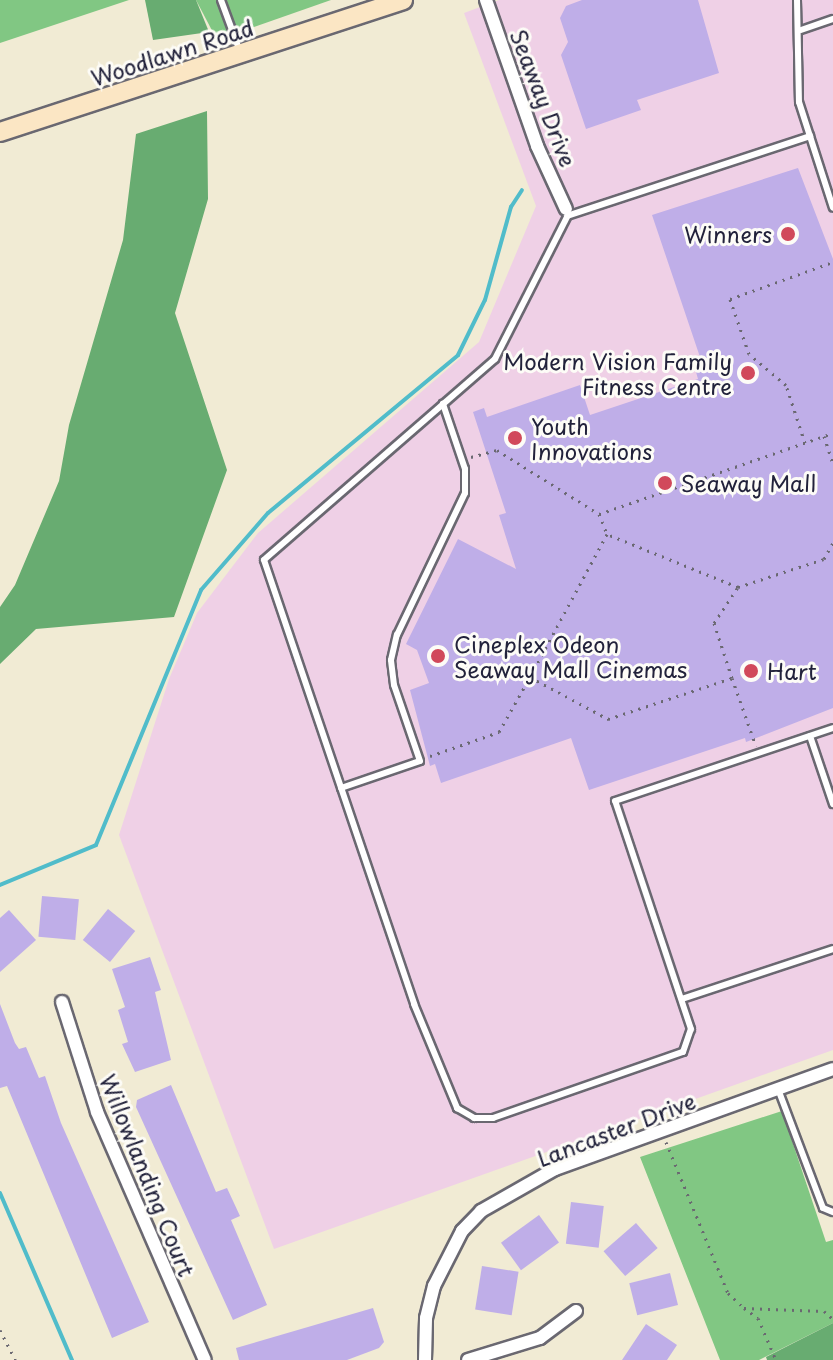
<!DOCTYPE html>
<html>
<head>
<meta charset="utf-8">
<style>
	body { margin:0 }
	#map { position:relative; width:833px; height:1360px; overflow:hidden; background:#f1ebd4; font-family:"Playpen Sans",sans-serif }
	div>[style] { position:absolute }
	.built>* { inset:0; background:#efd0e6 }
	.green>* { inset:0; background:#81c783 }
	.forest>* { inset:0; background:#68ac71 }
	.stream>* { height:4px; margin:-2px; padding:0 2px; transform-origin:2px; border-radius:2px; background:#50bcca }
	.building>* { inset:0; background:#bfaee8; transform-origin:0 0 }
	.path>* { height:3px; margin-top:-1.5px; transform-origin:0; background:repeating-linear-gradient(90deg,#6a6871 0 2px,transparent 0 8px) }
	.roads { filter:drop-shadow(2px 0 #6a6871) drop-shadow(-2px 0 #6a6871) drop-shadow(0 2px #6a6871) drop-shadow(0 -2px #6a6871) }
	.service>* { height:6px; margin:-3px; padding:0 3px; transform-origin:3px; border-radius:3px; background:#fff }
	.minor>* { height:12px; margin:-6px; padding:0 6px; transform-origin:6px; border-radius:6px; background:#fff }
	.secondary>* { height:18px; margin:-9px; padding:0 9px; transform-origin:9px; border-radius:9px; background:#fbe6c4 }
	.dots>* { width:22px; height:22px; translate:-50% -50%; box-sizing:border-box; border:4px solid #fdfcf7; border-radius:50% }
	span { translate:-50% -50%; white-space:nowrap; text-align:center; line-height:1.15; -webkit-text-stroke:6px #fdfcf7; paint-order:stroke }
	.street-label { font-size:22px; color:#22223b }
	.poi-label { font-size:22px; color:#22223b }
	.right { translate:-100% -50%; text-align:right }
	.left { translate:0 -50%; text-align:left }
</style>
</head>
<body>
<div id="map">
	<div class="built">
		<div style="clip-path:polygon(499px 0,833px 0,833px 1050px,274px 1249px,119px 835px,169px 679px,197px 613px,258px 533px,479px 342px,536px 206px,464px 13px)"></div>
	</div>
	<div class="green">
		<div style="clip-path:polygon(0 0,129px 0,0 43px)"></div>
		<div style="clip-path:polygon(196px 0,331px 0,217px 40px)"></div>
		<div style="clip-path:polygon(782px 1111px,826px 1242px,833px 1240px,833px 1323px,759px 1360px,720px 1360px,640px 1157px)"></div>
	</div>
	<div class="forest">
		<div style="clip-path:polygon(145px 0,196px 0,209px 32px,153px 40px)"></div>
		<div style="clip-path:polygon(207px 111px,208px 199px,175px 313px,227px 470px,174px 617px,36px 629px,0 664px,0 607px,15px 585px,59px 481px,69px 425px,123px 240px,136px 134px)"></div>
		<div style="clip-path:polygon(833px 1323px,833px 1360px,767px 1360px,766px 1357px)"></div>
	</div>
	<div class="stream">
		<div style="left:0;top:885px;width:104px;rotate:-22.6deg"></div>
		<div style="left:96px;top:845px;width:276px;rotate:-67.6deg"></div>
		<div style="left:201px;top:590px;width:102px;rotate:-49deg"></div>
		<div style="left:268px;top:513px;width:247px;rotate:-39.7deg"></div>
		<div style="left:458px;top:355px;width:61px;rotate:-63.9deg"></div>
		<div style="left:485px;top:300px;width:97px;rotate:-74.4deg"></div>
		<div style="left:511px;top:207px;width:20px;rotate:-57deg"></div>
		<div style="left:0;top:1193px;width:182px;rotate:66.7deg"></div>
	</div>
	<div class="building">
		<div style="clip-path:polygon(582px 0,698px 0,719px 73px,637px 100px,641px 110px,586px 129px,561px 55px,568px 42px,560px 18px,566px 6px)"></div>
		<div style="clip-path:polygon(798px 168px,833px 259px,833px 708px,746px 742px,745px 738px,589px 790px,571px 738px,441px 783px,435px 764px,430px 766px,410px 690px,429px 683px,417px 650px,406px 644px,458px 539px,516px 569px,499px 515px,506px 513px,473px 412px,484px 408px,487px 417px,580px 385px,590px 415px,698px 379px,694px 365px,702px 363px,652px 215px)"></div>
		<div style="left:42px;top:896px;width:37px;height:41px;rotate:5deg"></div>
		<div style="left:108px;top:909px;width:35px;height:40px;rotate:39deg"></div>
		<div style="clip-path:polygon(9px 910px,36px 940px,0 972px,0 918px)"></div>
		<div style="clip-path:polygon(150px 957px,161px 990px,155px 992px,171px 1060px,135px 1072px,122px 1044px,128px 1042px,118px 1010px,125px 1007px,112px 969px)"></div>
		<div style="clip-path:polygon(0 1004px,15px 1043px,19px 1049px,26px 1047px,39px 1078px,45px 1076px,61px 1123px,149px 1322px,112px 1338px,7px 1086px,0 1088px)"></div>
		<div style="clip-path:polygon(171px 1085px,216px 1192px,227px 1188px,240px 1216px,231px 1220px,267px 1305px,233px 1320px,136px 1107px,137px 1100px)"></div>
		<div style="left:571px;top:1202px;width:33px;height:42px;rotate:7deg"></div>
		<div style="left:539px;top:1215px;width:34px;height:47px;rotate:54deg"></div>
		<div style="left:636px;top:1223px;width:33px;height:43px;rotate:49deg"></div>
		<div style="left:482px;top:1266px;width:37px;height:44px;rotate:9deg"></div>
		<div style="left:670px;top:1273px;width:33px;height:42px;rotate:76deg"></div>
		<div style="clip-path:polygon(373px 1308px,384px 1342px,379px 1348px,347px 1360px,239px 1360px,236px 1348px)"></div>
		<div style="clip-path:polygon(646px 1324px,677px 1345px,667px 1360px,622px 1360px)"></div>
	</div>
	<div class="path">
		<div style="left:824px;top:436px;width:29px;rotate:72deg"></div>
		<div style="left:805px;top:443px;width:61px;rotate:-108.1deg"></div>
		<div style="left:786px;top:385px;width:48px;rotate:-140deg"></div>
		<div style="left:749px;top:354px;width:58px;rotate:-109.1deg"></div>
		<div style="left:730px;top:299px;width:109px;rotate:-19.8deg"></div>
		<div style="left:471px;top:457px;width:27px;rotate:-15deg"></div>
		<div style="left:497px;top:450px;width:120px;rotate:32.1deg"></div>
		<div style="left:599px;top:514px;width:22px;rotate:68deg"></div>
		<div style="left:599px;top:514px;width:248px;rotate:-19.1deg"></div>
		<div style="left:738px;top:587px;width:141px;rotate:-158deg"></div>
		<div style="left:607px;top:534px;width:162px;rotate:118.3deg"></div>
		<div style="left:530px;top:677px;width:89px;rotate:28.3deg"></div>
		<div style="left:608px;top:719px;width:131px;rotate:-18.3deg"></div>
		<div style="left:732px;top:678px;width:58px;rotate:-108.1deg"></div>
		<div style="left:714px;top:623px;width:43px;rotate:-56.3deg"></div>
		<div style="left:738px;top:587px;width:90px;rotate:-18deg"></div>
		<div style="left:824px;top:559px;width:18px;rotate:-61deg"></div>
		<div style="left:732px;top:678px;width:72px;rotate:70.6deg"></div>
		<div style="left:430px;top:756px;width:73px;rotate:-19.2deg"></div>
		<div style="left:499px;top:732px;width:63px;rotate:-60.6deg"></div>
		<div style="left:666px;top:1142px;width:163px;rotate:67.7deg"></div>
		<div style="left:728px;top:1293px;width:22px;rotate:43deg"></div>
		<div style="left:744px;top:1308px;width:80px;rotate:2.1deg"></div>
		<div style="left:824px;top:1311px;width:12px;rotate:42deg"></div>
		<div style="left:744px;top:1308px;width:17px;rotate:36deg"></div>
		<div style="left:758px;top:1318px;width:46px;rotate:66.8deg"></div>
		<div style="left:0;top:1330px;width:34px;rotate:63deg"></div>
	</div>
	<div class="roads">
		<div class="service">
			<div style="left:221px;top:0;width:52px;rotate:69.8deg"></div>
			<div style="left:797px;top:0;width:102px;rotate:88.9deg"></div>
			<div style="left:799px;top:102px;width:111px;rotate:72.2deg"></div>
			<div style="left:801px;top:30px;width:34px;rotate:-19deg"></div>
			<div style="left:567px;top:216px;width:256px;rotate:-18.2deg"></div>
			<div style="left:567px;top:217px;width:159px;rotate:116.9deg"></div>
			<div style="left:495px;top:359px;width:306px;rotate:139deg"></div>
			<div style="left:264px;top:560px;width:469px;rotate:71.3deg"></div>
			<div style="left:414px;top:1004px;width:113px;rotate:67.5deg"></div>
			<div style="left:457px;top:1108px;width:20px;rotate:30deg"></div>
			<div style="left:474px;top:1118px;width:19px"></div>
			<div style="left:493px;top:1118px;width:201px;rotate:-19.2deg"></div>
			<div style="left:683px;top:1052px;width:24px;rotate:-71deg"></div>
			<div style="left:691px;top:1029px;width:240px;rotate:-108.4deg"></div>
			<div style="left:615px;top:801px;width:230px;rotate:-18.5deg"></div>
			<div style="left:810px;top:736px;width:72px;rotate:71.3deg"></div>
			<div style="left:341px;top:788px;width:83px;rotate:-18.9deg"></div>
			<div style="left:420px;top:761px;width:80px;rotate:-108.9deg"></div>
			<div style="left:394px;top:685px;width:25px;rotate:-97deg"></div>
			<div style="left:391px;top:660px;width:26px;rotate:-77deg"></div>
			<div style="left:397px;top:635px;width:157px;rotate:-64.4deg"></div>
			<div style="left:465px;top:493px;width:24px;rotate:-90deg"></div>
			<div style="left:465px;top:469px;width:69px;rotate:-108.7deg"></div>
			<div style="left:682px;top:999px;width:159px;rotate:-18.3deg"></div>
			<div style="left:778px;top:1089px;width:127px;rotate:69.3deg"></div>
			<div style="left:823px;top:1208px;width:11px;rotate:22deg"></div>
		</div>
		<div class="minor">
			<div style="left:486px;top:0;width:155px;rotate:70.7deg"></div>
			<div style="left:537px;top:146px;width:69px;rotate:65.3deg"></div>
			<div style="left:62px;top:1002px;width:115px;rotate:72.3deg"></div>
			<div style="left:97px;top:1112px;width:270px;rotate:66.5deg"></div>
			<div style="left:425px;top:1360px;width:42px;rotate:-88.6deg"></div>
			<div style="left:426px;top:1318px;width:33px;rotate:-76deg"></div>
			<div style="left:434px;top:1286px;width:62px;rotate:-63deg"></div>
			<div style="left:462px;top:1231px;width:28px;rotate:-46deg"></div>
			<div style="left:481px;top:1211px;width:85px;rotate:-29.6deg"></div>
			<div style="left:555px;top:1169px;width:295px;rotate:-19.8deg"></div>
			<div style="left:468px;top:1360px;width:75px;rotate:-17deg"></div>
			<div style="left:540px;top:1338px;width:45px;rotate:-36.9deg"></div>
		</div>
		<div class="secondary">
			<div style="left:0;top:132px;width:424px;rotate:-18.1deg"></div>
		</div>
	</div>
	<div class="dots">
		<div style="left:788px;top:234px;background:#d1495b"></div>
		<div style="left:748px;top:373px;background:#d1495b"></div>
		<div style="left:515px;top:438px;background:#d1495b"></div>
		<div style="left:665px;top:483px;background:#d1495b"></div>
		<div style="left:438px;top:656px;background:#d1495b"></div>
		<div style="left:751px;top:671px;background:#d1495b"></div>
	</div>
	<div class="street-label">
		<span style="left:172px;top:52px;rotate:-18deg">Woodlawn Road</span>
		<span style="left:544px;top:98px;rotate:69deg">Seaway Drive</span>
		<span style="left:616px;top:1129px;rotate:-21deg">Lancaster Drive</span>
		<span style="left:148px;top:1175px;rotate:68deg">Willowlanding Court</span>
	</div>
	<div class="poi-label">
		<span class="right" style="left:772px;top:234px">Winners</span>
		<span class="right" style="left:732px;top:373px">Modern Vision Family<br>Fitness Centre</span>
		<span class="left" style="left:531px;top:438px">Youth<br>Innovations</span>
		<span class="left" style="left:681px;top:483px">Seaway Mall</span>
		<span class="left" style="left:454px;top:656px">Cineplex Odeon<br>Seaway Mall Cinemas</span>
		<span class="left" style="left:767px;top:671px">Hart</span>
	</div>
</div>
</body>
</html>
